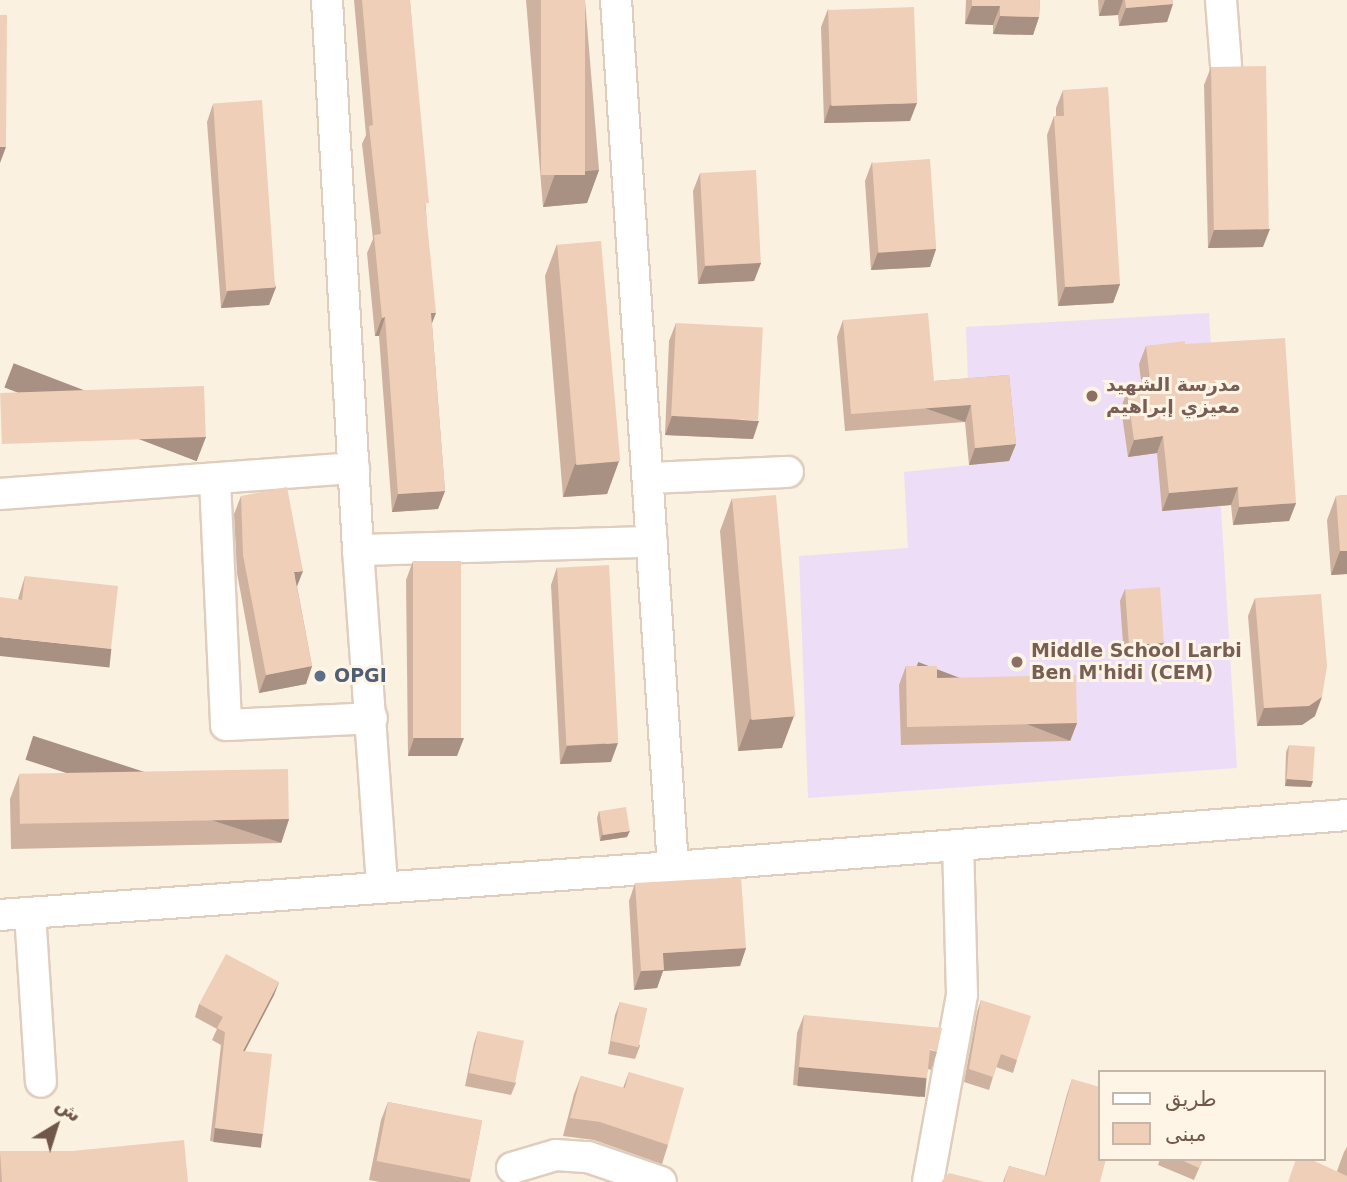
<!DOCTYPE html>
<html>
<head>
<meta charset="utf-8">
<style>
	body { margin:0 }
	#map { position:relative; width:1347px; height:1182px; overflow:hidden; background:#fbf1e0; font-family:"DejaVu Sans",Cairo,sans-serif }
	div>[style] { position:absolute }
	.education>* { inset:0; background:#eeddf7 }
	.roads { filter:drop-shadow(2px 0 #dfcdbd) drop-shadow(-2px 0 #dfcdbd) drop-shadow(0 2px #dfcdbd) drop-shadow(0 -2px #dfcdbd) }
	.street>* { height:30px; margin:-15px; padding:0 15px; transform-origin:15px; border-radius:15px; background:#fff }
	.wall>* { inset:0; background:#ceb29f }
	.shaded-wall>* { inset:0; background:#a89182; transform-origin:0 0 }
	.building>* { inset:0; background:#f0cfb9; transform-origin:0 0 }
	.dots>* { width:19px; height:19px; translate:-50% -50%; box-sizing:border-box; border:4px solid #fef5e6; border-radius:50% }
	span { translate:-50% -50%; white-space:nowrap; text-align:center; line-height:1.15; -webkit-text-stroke:6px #fef5e6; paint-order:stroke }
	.education-label { font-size:19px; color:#785e54; font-weight:700 }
	.left { translate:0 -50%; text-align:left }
	.service-label { font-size:19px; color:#4e5e75; font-weight:700 }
	.legend { position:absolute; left:1098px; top:1070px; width:228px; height:91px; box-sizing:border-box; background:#fef5e6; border:2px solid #c6b6a7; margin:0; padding:9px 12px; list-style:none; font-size:21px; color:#715749 }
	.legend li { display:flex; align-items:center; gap:14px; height:35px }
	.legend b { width:35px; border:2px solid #c6b6a7 }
	.north { position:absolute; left:21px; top:1091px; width:70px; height:70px; -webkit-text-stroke:5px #fef5e6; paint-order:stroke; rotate:38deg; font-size:19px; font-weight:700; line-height:28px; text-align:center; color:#715749 }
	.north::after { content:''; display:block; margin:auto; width:24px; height:32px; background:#715749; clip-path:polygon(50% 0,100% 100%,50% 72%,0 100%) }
</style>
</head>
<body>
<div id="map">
	<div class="education">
		<div style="clip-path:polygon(1209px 313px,1237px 768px,808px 798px,799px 556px,908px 548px,904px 472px,971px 465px,966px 327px)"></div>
	</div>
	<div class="roads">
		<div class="street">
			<div style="left:327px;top:0;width:551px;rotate:86.77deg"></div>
			<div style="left:358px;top:550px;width:337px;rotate:85.9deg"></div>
			<div style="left:616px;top:0;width:869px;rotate:86.24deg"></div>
			<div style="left:1221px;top:0;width:65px;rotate:85.6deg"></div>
			<div style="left:648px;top:478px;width:140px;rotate:-2.5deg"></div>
			<div style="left:215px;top:480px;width:245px;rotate:87.4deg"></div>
			<div style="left:226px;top:725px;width:146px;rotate:-2.7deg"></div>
			<div style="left:0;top:494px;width:355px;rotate:-4.2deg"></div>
			<div style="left:358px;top:550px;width:294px;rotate:-1.6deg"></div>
			<div style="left:30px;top:913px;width:169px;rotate:86.3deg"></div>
			<div style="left:0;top:915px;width:675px;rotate:-4.08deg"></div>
			<div style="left:673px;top:867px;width:676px;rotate:-4.41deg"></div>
			<div style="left:512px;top:1168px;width:46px;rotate:-16.5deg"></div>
			<div style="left:556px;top:1155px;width:32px;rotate:4deg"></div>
			<div style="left:588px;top:1157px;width:77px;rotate:18.9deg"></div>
			<div style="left:928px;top:1182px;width:190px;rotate:-79.7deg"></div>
			<div style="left:962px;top:995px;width:150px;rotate:-91.5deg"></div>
		</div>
	</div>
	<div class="wall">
		<div style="clip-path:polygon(354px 0,410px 0,426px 210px,432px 324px,445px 491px,438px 509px,392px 512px,379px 336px,375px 336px,367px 253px,373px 239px,362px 144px,366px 135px)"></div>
		<div style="clip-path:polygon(526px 0,585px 0,599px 170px,587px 203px,543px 207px)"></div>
		<div style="clip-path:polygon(966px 0,1040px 0,1039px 17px,1033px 35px,993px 34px,993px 25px,965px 24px)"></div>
		<div style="clip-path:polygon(1098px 0,1173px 0,1167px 22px,1119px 26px,1118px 15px,1099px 16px)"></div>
		<div style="clip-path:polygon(828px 9px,910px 121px,824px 123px,821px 27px)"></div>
		<div style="clip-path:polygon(1211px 67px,1263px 247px,1208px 248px,1204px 85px)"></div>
		<div style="clip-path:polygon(1063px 90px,1120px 284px,1113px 303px,1058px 306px,1047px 135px,1054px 116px,1056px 116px,1056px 108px)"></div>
		<div style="clip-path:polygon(213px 104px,276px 287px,269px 305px,221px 308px,207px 122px)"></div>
		<div style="clip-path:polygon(872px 162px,936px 249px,930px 267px,871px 270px,865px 181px)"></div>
		<div style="clip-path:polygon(700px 173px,761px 263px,754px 281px,698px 284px,693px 191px)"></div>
		<div style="clip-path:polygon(557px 244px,619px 461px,607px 494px,563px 497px,545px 276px)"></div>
		<div style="clip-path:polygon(843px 320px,934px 381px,1009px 375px,1016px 444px,1009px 461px,969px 465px,965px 422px,845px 431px,837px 337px)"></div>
		<div style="clip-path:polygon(676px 323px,753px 439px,665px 435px,669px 341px)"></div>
		<div style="clip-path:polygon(1185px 344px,1296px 503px,1289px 521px,1233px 525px,1231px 505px,1162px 511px,1157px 453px,1128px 457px,1121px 408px,1127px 391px,1142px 389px,1139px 364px,1146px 346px)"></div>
		<div style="clip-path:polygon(1347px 495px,1347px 574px,1331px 575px,1327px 520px,1336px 496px)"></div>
		<div style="clip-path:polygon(241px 496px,297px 586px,312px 666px,306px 684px,259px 693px,237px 573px,234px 514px)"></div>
		<div style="clip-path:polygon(732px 498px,782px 748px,738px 751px,720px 531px)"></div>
		<div style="clip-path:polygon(413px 561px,457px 756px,408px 756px,406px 580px)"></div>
		<div style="clip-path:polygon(557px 567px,611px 762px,560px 764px,551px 585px)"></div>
		<div style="clip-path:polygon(25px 576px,111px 649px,104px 667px,18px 599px)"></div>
		<div style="clip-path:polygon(1125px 589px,1164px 643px,1160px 655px,1124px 658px,1120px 601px)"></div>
		<div style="clip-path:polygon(1255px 598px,1315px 716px,1302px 725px,1257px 726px,1248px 616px)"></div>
		<div style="clip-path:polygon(906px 666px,1077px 723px,1070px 741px,901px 745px,899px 685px)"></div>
		<div style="clip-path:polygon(1289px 745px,1311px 787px,1285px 786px,1286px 752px)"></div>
		<div style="clip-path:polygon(19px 775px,289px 819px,281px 843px,11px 849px,10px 799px)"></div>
		<div style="clip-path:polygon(599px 811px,627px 837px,600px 841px,597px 818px)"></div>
		<div style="clip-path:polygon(635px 883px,746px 948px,740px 966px,663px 971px,657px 988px,634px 990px,629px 901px)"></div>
		<div style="clip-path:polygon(279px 982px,274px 995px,245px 1051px,263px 1134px,258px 1147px,210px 1141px,221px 1045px,212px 1040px,217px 1029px,195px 1017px,199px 1004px)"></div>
		<div style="clip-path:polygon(981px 1000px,1017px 1060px,1013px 1073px,996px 1067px,989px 1090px,964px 1082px,977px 1012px)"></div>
		<div style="clip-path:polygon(620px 1002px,640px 1046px,635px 1059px,608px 1054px,615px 1015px)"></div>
		<div style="clip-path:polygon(804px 1015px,937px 1052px,931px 1070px,928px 1069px,920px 1097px,793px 1085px,797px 1033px)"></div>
		<div style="clip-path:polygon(478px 1031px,516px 1083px,511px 1095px,465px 1086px,474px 1043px)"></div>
		<div style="clip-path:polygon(629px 1072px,668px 1145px,662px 1164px,594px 1140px,563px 1136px,574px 1094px,581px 1076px,623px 1088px)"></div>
		<div style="clip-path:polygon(1072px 1079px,1100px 1182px,1003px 1182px,1009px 1166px,1045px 1176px,1067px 1094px)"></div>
		<div style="clip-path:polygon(388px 1102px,482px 1121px,470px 1182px,380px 1182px,369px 1180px,381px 1120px)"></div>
		<div style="clip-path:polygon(1347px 1147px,1347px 1182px,1337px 1171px,1344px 1152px)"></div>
		<div style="clip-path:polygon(0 1152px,188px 1182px,0 1182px)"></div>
		<div style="clip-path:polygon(1160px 1159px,1203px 1159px,1194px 1180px,1158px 1165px)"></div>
	</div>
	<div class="shaded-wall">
		<div style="clip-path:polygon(1105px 0,1123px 0,1118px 15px,1099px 16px)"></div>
		<div style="clip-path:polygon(1173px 4px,1167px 22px,1119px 26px,1126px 8px)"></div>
		<div style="clip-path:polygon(972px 6px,1000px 6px,993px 25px,965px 24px)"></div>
		<div style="clip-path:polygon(1000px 16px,1039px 17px,1033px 35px,993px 34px)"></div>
		<div style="clip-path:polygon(917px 103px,910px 121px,824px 123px,830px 105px)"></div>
		<div style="clip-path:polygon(0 147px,6px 147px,0 163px)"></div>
		<div style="clip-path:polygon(599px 170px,587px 203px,543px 207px,555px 174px)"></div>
		<div style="clip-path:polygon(1270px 229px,1263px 247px,1208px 248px,1214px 230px)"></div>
		<div style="clip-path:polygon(936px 249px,930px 267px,871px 270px,878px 252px)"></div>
		<div style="clip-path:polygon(761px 263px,754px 281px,698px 284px,705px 266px)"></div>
		<div style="clip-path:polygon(1120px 284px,1113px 303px,1058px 306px,1065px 287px)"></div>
		<div style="clip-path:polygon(276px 287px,269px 305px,221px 308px,228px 290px)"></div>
		<div style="clip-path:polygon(431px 313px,436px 313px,429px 331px)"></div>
		<div style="clip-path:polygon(385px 317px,379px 336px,375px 336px,382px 318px)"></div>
		<div style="left:971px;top:405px;width:18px;height:120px;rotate:109deg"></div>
		<div style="clip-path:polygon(672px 416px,759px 421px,753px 439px,665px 435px)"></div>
		<div style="clip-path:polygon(1163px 436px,1157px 453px,1128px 457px,1134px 440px)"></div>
		<div style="left:206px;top:437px;width:26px;height:206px;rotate:111deg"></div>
		<div style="clip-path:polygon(1016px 444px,1009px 461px,969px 465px,975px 448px)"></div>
		<div style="clip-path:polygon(619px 461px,607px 494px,563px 497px,575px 464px)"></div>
		<div style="clip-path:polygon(1238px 487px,1231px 505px,1162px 511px,1169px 493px)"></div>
		<div style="clip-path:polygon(445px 491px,438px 509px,392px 512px,398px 494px)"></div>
		<div style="clip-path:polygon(1296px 503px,1289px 521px,1233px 525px,1239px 507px)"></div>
		<div style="clip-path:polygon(1340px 551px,1347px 551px,1347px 574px,1331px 575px)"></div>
		<div style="clip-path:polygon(303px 571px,296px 589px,294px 572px)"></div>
		<div style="left:0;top:637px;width:112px;height:19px;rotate:6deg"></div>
		<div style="clip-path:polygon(1164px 643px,1160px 655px,1124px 658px,1129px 645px)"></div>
		<div style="clip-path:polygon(312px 666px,306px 684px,259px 693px,266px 675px)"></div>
		<div style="clip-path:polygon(1322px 697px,1315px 716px,1302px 725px,1257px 726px,1264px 708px)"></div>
		<div style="clip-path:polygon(794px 716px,782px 748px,738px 751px,750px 719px)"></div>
		<div style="left:1077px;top:723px;width:19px;height:170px;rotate:111deg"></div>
		<div style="clip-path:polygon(414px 738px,464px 738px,457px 756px,408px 756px)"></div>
		<div style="clip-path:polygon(618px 743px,611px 762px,560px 764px,567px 746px)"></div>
		<div style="clip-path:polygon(1287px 779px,1313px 781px,1311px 787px,1285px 786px)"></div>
		<div style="left:289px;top:819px;width:25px;height:269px;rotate:108deg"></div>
		<div style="clip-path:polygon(630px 831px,627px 837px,600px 841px,602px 835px)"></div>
		<div style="clip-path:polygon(746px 948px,740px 966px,663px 971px,657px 988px,634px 990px,641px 971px,663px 953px)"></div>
		<div style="clip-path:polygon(279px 982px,274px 995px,238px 1064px,243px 1051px)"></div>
		<div style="left:799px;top:1067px;width:128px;height:19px;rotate:5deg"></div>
		<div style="left:215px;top:1128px;width:48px;height:14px;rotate:7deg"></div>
	</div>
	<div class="building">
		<div style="clip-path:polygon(362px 0,410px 0,429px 203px,425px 203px,436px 313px,431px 313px,445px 491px,398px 494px,385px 317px,382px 318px,374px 235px,381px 234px,369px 126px,373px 125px)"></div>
		<div style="left:541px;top:0;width:44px;height:175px"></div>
		<div style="clip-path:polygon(972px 0,1040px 0,1039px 17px,1000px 16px,1000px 6px,972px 6px)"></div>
		<div style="clip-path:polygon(1125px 0,1173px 0,1173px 4px,1126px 8px)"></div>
		<div style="left:914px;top:7px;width:96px;height:86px;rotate:88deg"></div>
		<div style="clip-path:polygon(0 15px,7px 15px,6px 147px,0 147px)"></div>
		<div style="left:1266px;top:66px;width:163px;height:55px;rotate:89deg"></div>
		<div style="clip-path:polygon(1108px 87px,1120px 284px,1065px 287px,1054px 116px,1064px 116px,1063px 90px)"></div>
		<div style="left:262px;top:100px;width:188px;height:49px;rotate:86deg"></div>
		<div style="left:930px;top:159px;width:90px;height:58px;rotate:86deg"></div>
		<div style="left:756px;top:170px;width:93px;height:56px;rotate:87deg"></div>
		<div style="left:601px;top:241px;width:221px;height:44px;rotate:85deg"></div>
		<div style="clip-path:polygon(928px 313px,934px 381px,1009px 375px,1016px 444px,975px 448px,971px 405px,851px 414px,843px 320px)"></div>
		<div style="left:676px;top:323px;width:87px;height:93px;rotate:3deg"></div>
		<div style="clip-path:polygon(1285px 338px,1296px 503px,1239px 507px,1238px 487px,1169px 493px,1163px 436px,1134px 440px,1127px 391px,1151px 388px,1146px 346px,1185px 341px,1185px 344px)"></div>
		<div style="left:204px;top:386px;width:51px;height:204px;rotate:88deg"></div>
		<div style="clip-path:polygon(287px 487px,303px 571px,294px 572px,312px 666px,266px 675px,243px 555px,241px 496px)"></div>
		<div style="left:776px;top:495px;width:222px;height:44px;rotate:85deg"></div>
		<div style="clip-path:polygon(1347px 495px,1347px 551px,1340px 551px,1336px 496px)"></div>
		<div style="left:413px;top:561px;width:48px;height:177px"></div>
		<div style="left:609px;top:565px;width:178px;height:52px;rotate:87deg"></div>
		<div style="clip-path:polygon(25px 576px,118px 586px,111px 649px,0 637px,0 597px,22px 600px)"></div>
		<div style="left:1160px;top:587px;width:56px;height:35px;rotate:86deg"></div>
		<div style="clip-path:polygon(1321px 594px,1327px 666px,1322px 697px,1309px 706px,1264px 708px,1255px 598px)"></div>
		<div style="clip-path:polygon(906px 666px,937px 666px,937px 678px,1076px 675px,1077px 723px,907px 727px)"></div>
		<div style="left:1289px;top:745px;width:26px;height:34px;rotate:4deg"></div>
		<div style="left:288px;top:769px;width:50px;height:269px;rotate:89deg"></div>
		<div style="left:626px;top:807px;width:24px;height:27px;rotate:81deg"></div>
		<div style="clip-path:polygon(741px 877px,746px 948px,663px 953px,664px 970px,641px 971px,635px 883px)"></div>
		<div style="clip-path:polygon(226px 954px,279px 982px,243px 1051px,272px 1054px,263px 1134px,215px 1128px,225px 1032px,217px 1028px,223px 1017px,199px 1004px)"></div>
		<div style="clip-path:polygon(981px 1000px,1031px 1016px,1017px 1060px,1001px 1054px,993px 1077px,969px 1069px)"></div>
		<div style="left:620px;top:1002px;width:28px;height:40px;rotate:13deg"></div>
		<div style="clip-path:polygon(804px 1015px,942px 1028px,937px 1052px,930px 1049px,927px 1078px,799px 1067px)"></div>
		<div style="left:478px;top:1031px;width:47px;height:43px;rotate:12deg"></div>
		<div style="clip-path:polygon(629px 1072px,684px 1088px,668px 1145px,600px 1122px,570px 1118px,581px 1076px,625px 1088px)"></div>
		<div style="clip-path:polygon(1072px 1079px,1100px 1087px,1100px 1159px,1106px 1159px,1100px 1182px,1004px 1182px,1009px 1166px,1046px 1176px)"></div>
		<div style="left:388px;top:1102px;width:96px;height:60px;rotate:11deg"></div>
		<div style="clip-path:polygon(184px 1140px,188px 1182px,2px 1182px,0 1151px,72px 1151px)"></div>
		<div style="clip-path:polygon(1179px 1159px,1203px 1159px,1199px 1168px)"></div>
		<div style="clip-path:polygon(1296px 1159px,1310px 1159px,1347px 1176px,1347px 1182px,1288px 1182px)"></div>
		<div style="clip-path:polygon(949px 1173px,985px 1182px,941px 1182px)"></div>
	</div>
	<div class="dots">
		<div style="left:1092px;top:396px;background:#8d6e63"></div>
		<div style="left:1017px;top:662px;background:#8d6e63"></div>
		<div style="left:320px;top:676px;background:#5c6f8a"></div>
	</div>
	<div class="education-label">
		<span class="left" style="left:1106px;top:396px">مدرسة الشهيد<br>معيزي إبراهيم</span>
		<span class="left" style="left:1031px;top:662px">Middle School Larbi<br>Ben M'hidi (CEM)</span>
	</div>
	<div class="service-label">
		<span class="left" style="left:334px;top:676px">OPGI</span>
	</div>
	<ul class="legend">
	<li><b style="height:9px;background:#fff"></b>طريق</li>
	<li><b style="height:19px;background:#f0cfb9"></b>مبنى</li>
	</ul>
	<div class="north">ش</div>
</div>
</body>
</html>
